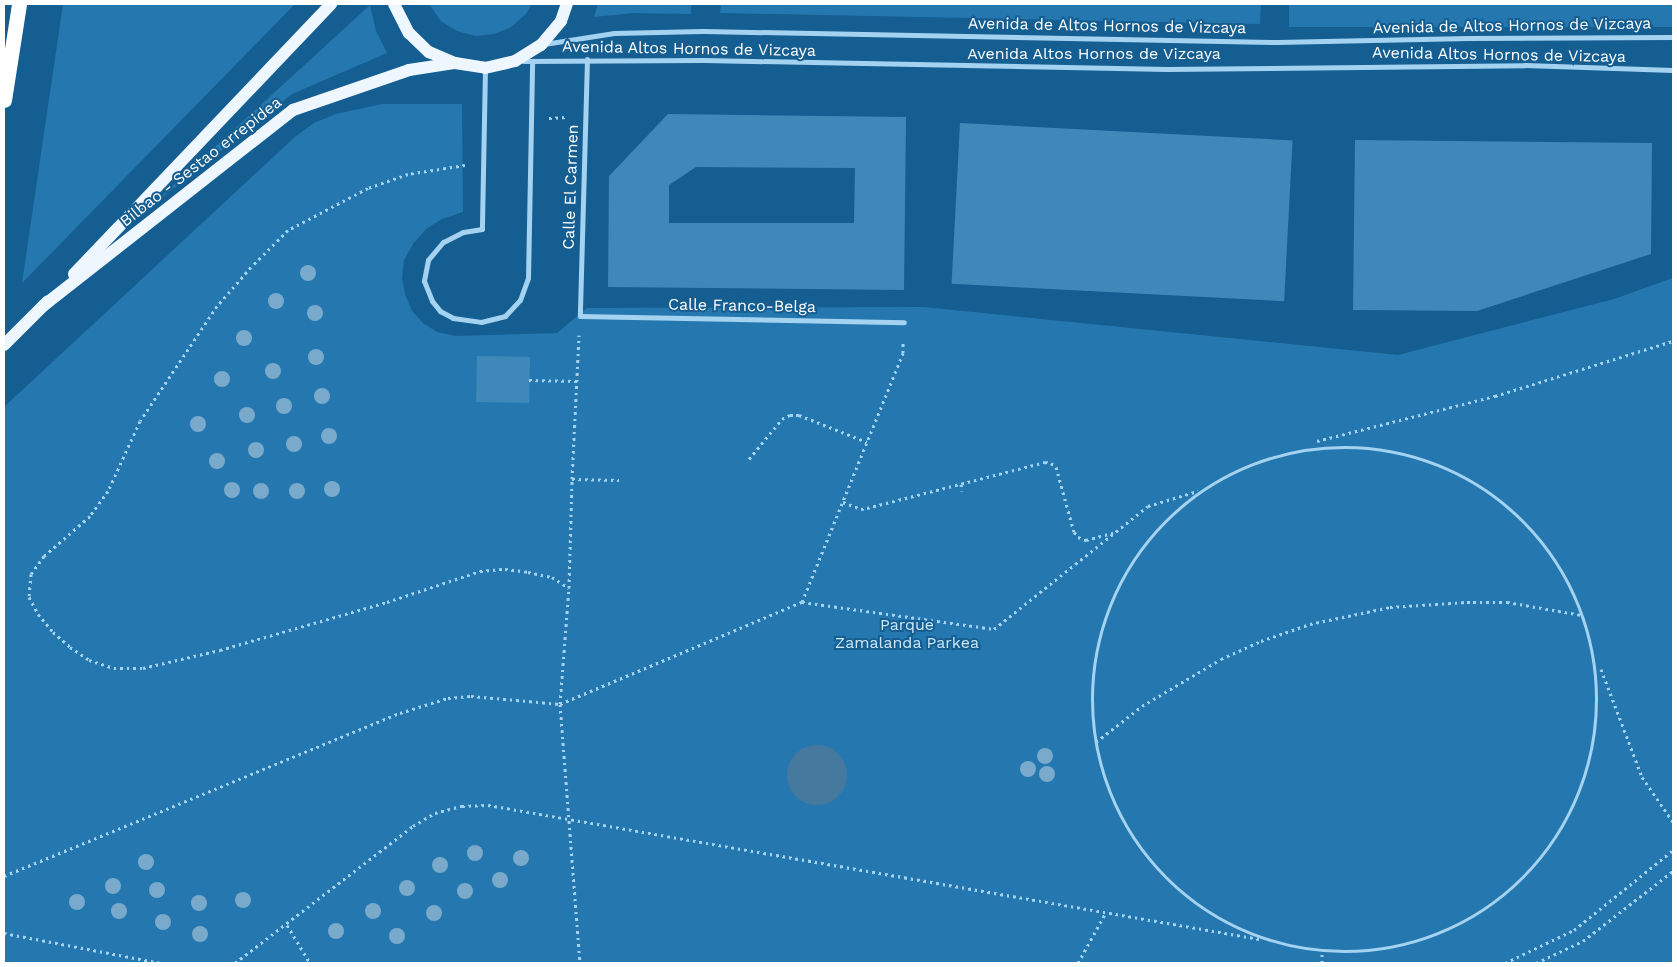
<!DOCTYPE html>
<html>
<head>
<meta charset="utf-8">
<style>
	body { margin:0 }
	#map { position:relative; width:1677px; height:967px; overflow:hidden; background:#155e92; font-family:"Work Sans",sans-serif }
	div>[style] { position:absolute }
	.green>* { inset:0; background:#2578af; transform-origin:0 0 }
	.water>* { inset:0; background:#45799e }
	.round { border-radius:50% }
	.building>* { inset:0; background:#3e88ba; transform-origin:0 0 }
	.path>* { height:3px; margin-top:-1.5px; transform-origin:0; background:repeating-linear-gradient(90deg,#a4d2f1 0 2.5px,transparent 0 6.5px) }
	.path>.ring { margin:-1.5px; padding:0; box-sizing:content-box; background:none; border:3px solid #a4d2f1; border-radius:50% }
	.street>* { height:5px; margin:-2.5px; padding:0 2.5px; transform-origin:2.5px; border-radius:2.5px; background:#a4d2f1 }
	.primary>* { height:12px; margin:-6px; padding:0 6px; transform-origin:6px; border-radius:6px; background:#eef7ff }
	.highway>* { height:15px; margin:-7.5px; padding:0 7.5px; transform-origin:7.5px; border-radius:7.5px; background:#fff }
	.path-bridge>* { height:3px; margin-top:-1.5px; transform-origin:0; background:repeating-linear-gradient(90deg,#a4d2f1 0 2.5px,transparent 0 6.5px) }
	.trees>* { width:16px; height:16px; margin:-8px; border-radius:50%; background:#79aacc }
	span { translate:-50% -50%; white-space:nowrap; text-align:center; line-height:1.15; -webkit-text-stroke:4px #155e92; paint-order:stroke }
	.street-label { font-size:16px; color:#fff }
	.park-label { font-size:16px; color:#cbe8fc }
	.frame { position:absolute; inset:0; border:5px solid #fff; pointer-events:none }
</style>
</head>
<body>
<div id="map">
	<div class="green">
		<div style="clip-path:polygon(63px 4px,295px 4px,22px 283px)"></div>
		<div style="clip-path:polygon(429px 4px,532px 4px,525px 15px,511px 27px,494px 34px,476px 36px,457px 31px,441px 21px)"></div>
		<div style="clip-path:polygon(598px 4px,691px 4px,691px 14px,633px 13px,594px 17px)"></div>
		<div style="clip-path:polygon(721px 4px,1261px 4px,1260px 24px,720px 13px)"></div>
		<div style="left:1289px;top:4px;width:384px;height:23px"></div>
		<div style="clip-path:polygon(370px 5px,376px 31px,387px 53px,292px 94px,145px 211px)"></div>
		<div style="clip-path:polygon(382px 104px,462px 104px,463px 212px,442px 219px,426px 229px,413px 244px,404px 260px,402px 278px,405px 294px,412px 311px,423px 323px,437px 332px,456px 336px,557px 333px,587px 308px,923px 307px,1398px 355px,1614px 299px,1673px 278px,1673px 963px,4px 963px,4px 407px,296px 136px,314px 123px,336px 114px)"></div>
	</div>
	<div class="water">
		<div class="round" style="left:787px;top:745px;width:60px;height:60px"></div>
	</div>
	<div class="building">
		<div style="clip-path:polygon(evenodd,668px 114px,906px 117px,904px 290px,608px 287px,609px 176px,668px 114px,696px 167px,855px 168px,854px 223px,669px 223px,669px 185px,696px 167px)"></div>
		<div style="left:960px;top:123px;width:333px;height:161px;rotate:3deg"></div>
		<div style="clip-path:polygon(1355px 140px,1652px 143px,1651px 254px,1477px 311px,1353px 310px)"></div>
		<div style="left:477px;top:356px;width:53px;height:46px;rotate:1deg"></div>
	</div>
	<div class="path">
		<div style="left:549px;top:118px;width:19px;rotate:-3deg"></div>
		<div style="left:465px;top:165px;width:58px;rotate:171deg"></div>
		<div style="left:408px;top:174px;width:42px;rotate:160.7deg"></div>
		<div style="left:368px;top:188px;width:90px;rotate:152.3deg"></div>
		<div style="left:288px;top:230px;width:52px;rotate:135deg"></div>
		<div style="left:251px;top:267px;width:52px;rotate:131.1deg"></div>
		<div style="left:217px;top:306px;width:138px;rotate:123.8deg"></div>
		<div style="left:140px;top:421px;width:77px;rotate:114.6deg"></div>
		<div style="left:108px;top:491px;width:31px;rotate:126deg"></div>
		<div style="left:90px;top:516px;width:61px;rotate:139deg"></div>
		<div style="left:44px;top:556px;width:22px;rotate:126deg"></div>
		<div style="left:31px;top:574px;width:23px;rotate:95deg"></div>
		<div style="left:29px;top:597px;width:19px;rotate:62deg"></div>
		<div style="left:38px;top:614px;width:23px;rotate:50deg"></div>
		<div style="left:53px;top:632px;width:23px;rotate:41deg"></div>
		<div style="left:70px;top:647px;width:23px;rotate:34deg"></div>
		<div style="left:89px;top:660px;width:26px;rotate:18deg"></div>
		<div style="left:114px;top:668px;width:29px"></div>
		<div style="left:143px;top:668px;width:79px;rotate:-13.2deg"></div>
		<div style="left:220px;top:650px;width:174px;rotate:-16deg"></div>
		<div style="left:387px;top:602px;width:98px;rotate:-18.4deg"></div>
		<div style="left:480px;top:571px;width:25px;rotate:-5deg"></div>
		<div style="left:505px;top:569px;width:23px;rotate:7deg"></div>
		<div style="left:528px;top:572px;width:25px;rotate:12deg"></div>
		<div style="left:552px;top:577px;width:20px;rotate:33deg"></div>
		<div style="left:529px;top:380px;width:48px;rotate:1.2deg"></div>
		<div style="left:1317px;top:441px;width:184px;rotate:-14.2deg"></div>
		<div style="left:1495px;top:396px;width:186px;rotate:-17.2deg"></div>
		<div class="ring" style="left:1092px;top:447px;width:501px;height:501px"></div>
		<div style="left:749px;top:459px;width:52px;rotate:-50.5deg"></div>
		<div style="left:782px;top:419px;width:9px;rotate:-27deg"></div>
		<div style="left:790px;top:415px;width:9px"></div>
		<div style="left:799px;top:415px;width:73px;rotate:21.7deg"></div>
		<div style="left:572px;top:479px;width:47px;rotate:1.2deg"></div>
		<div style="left:961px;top:484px;width:7px;rotate:82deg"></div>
		<div style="left:843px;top:502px;width:19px;rotate:21deg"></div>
		<div style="left:861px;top:509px;width:6px;rotate:-9deg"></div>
		<div style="left:867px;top:508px;width:184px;rotate:-14.5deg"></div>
		<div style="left:1045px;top:462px;width:6px;rotate:9deg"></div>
		<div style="left:1051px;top:463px;width:6px;rotate:39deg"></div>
		<div style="left:1056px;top:467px;width:67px;rotate:74.5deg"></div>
		<div style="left:1074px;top:532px;width:6px;rotate:51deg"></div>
		<div style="left:1078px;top:537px;width:9px;rotate:21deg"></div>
		<div style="left:1086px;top:540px;width:28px;rotate:-15deg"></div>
		<div style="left:802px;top:602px;width:269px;rotate:-67.9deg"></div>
		<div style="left:903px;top:353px;width:13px;rotate:-90deg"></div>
		<div style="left:1601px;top:669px;width:116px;rotate:69.2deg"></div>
		<div style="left:1642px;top:777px;width:55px;rotate:55.4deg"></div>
		<div style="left:560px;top:704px;width:116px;rotate:-85.6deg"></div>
		<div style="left:569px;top:588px;width:109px;rotate:-88.4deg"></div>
		<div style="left:572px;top:479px;width:144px;rotate:-87.2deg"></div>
		<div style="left:1096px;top:742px;width:58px;rotate:-38deg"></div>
		<div style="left:1142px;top:706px;width:92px;rotate:-30.7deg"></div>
		<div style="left:1221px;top:659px;width:44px;rotate:-24.2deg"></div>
		<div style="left:1261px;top:641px;width:52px;rotate:-19.1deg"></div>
		<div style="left:1310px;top:624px;width:82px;rotate:-12deg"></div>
		<div style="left:1390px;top:607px;width:77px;rotate:-3.7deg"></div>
		<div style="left:1467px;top:602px;width:40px"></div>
		<div style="left:1507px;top:602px;width:76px;rotate:9.8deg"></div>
		<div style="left:4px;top:876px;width:428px;rotate:-22.4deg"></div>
		<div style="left:400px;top:713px;width:50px;rotate:-17.4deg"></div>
		<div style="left:448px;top:698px;width:23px;rotate:-5deg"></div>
		<div style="left:471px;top:696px;width:89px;rotate:5.1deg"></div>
		<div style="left:560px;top:704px;width:263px;rotate:-22.9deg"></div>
		<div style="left:802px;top:602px;width:194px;rotate:8deg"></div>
		<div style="left:994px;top:629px;width:197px;rotate:-38.6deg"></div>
		<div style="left:1148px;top:506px;width:52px;rotate:-16.7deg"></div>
		<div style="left:287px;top:925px;width:44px;rotate:58.8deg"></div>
		<div style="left:4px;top:933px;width:161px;rotate:10.8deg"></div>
		<div style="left:235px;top:963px;width:225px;rotate:-37.6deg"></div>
		<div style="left:413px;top:826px;width:26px;rotate:-31deg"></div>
		<div style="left:435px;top:813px;width:28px;rotate:-15deg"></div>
		<div style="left:462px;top:806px;width:26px;rotate:-2deg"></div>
		<div style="left:488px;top:805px;width:783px;rotate:9.86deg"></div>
		<div style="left:1078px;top:963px;width:58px;rotate:-61.2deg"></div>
		<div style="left:1322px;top:963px;width:14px;rotate:-90deg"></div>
		<div style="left:1505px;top:963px;width:76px;rotate:-25.6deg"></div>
		<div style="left:1574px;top:930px;width:127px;rotate:-38.9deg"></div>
		<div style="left:1536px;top:963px;width:52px;rotate:-25.1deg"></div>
		<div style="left:1583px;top:941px;width:114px;rotate:-37.9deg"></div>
	</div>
	<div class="street">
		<div style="left:544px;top:44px;width:71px;rotate:-8.9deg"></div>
		<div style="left:614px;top:33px;width:89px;rotate:-1.3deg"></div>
		<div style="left:703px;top:31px;width:574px;rotate:1.1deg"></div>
		<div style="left:1277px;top:42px;width:192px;rotate:-1.2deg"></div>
		<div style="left:1469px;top:38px;width:204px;rotate:-0.3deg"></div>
		<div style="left:587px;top:59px;width:257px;rotate:91.6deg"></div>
		<div style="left:580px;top:316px;width:324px;rotate:1.1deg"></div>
		<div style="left:523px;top:61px;width:180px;rotate:-0.3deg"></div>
		<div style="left:703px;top:60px;width:464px;rotate:1.1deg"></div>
		<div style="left:1167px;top:69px;width:358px;rotate:-0.6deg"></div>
		<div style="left:1525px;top:65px;width:148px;rotate:1.9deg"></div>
		<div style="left:485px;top:68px;width:161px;rotate:91.1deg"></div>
		<div style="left:482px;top:229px;width:19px;rotate:171deg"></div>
		<div style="left:463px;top:232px;width:22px;rotate:153deg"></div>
		<div style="left:443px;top:242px;width:23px;rotate:130deg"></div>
		<div style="left:428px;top:260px;width:21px;rotate:101deg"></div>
		<div style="left:424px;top:281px;width:22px;rotate:68deg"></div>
		<div style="left:432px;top:301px;width:13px;rotate:51deg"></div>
		<div style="left:440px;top:311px;width:15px;rotate:28deg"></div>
		<div style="left:453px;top:318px;width:28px;rotate:8deg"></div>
		<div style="left:481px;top:322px;width:25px;rotate:-14deg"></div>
		<div style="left:505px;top:316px;width:22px;rotate:-47deg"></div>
		<div style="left:520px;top:300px;width:23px;rotate:-70deg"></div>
		<div style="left:528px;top:278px;width:217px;rotate:-88.9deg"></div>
	</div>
	<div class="primary">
		<div style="left:394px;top:4px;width:33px;rotate:63deg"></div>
		<div style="left:409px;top:33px;width:28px;rotate:44deg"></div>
		<div style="left:429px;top:52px;width:28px;rotate:23deg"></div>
		<div style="left:455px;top:63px;width:30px;rotate:9deg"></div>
		<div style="left:485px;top:68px;width:31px;rotate:-13deg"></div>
		<div style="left:515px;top:61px;width:31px;rotate:-32deg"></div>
		<div style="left:541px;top:45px;width:31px;rotate:-50deg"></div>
		<div style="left:561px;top:21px;width:18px;rotate:-71deg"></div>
		<div style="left:74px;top:274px;width:373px;rotate:-46.4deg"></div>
		<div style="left:43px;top:306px;width:318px;rotate:-38.1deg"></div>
		<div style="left:293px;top:110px;width:123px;rotate:-19deg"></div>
		<div style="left:409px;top:70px;width:47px;rotate:-8.7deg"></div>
		<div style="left:4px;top:345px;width:62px;rotate:-45deg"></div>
	</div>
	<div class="highway">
		<div style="left:4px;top:100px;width:97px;rotate:-81.1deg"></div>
	</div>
	<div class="path-bridge">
		<div style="left:560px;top:704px;width:260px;rotate:85.6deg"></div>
	</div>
	<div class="trees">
		<div style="left:308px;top:273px"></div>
		<div style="left:276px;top:301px"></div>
		<div style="left:315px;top:313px"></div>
		<div style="left:244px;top:338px"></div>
		<div style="left:316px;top:357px"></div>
		<div style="left:273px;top:371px"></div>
		<div style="left:222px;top:379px"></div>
		<div style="left:322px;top:396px"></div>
		<div style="left:284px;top:406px"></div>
		<div style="left:247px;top:415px"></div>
		<div style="left:198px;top:424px"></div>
		<div style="left:329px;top:436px"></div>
		<div style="left:294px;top:444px"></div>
		<div style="left:256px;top:450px"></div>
		<div style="left:217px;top:461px"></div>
		<div style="left:332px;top:489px"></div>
		<div style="left:232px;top:490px"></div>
		<div style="left:261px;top:491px"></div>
		<div style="left:297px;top:491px"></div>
		<div style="left:1045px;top:756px"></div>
		<div style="left:1028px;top:769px"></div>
		<div style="left:1047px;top:774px"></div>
		<div style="left:475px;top:853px"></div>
		<div style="left:521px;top:858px"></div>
		<div style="left:146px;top:862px"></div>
		<div style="left:440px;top:865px"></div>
		<div style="left:500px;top:880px"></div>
		<div style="left:113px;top:886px"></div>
		<div style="left:407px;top:888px"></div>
		<div style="left:157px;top:890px"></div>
		<div style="left:465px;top:891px"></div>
		<div style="left:243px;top:900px"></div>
		<div style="left:77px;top:902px"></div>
		<div style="left:199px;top:903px"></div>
		<div style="left:119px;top:911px"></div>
		<div style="left:373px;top:911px"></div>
		<div style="left:434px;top:913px"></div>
		<div style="left:163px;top:922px"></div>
		<div style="left:336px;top:931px"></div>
		<div style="left:200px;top:934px"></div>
		<div style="left:397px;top:936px"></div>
	</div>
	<div class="street-label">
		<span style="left:1107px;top:26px;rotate:1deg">Avenida de Altos Hornos de Vizcaya</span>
		<span style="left:1512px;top:26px;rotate:-1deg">Avenida de Altos Hornos de Vizcaya</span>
		<span style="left:689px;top:49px;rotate:1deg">Avenida Altos Hornos de Vizcaya</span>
		<span style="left:1094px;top:54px">Avenida Altos Hornos de Vizcaya</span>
		<span style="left:1499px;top:55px;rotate:1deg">Avenida Altos Hornos de Vizcaya</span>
		<span style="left:201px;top:162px;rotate:-38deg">Bilbao - Sestao errepidea</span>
		<span style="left:571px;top:187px;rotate:-88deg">Calle El Carmen</span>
		<span style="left:742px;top:306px;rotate:1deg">Calle Franco-Belga</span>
	</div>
	<div class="park-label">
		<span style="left:907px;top:634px">Parque<br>Zamalanda Parkea</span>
	</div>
	<div class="frame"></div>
</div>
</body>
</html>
